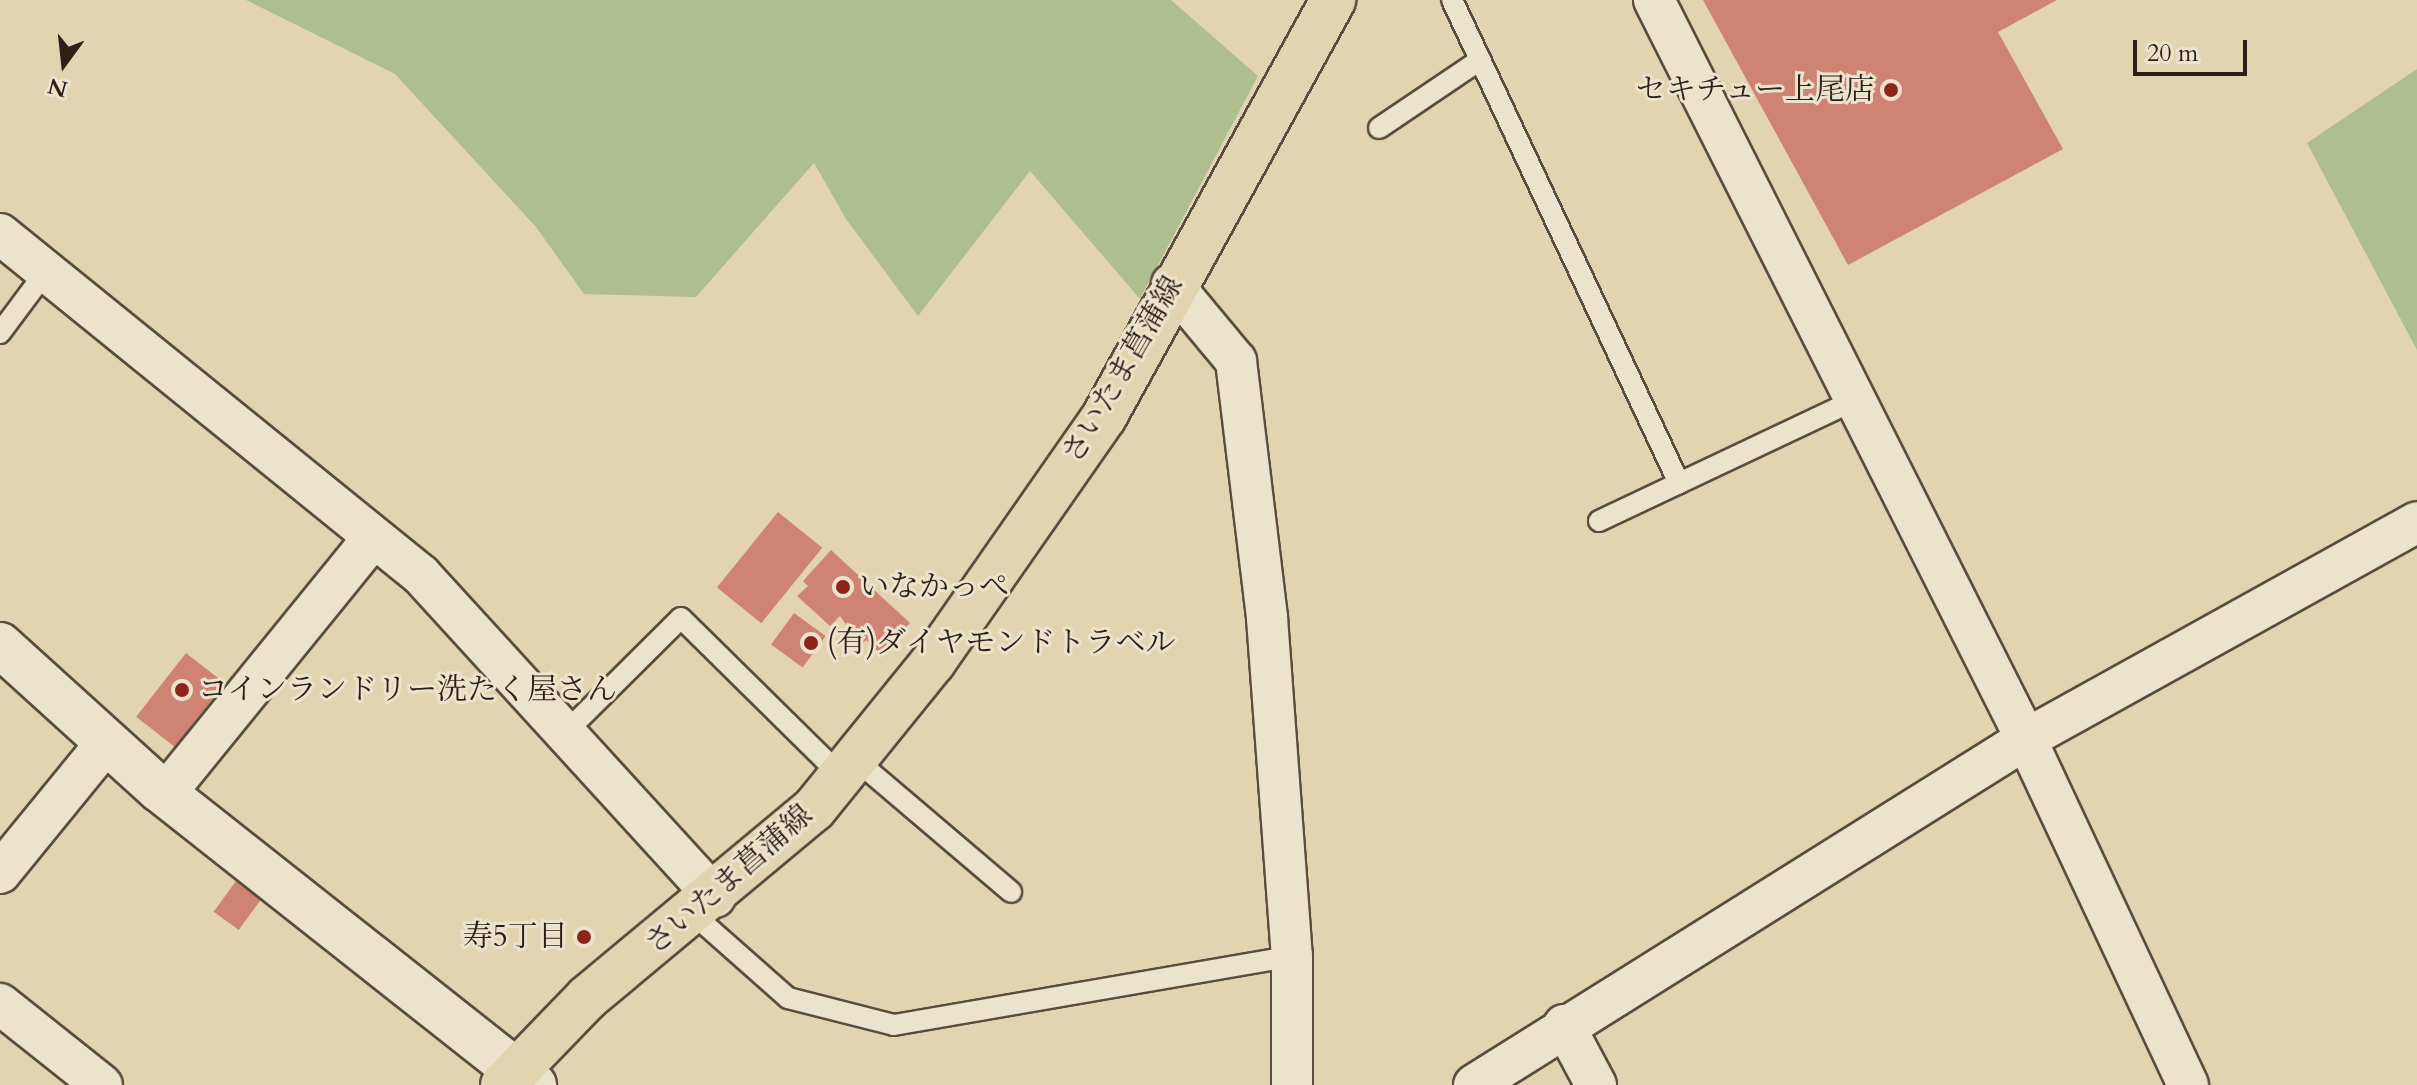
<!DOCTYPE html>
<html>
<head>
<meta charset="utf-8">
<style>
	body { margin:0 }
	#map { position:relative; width:2417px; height:1085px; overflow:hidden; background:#e2d4b0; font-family:Cardo,"Noto Serif JP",serif }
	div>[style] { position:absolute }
	.green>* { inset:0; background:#aebe8f }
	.building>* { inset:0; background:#cf8473; transform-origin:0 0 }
	.roads { filter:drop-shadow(2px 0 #5a4c3e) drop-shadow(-2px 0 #5a4c3e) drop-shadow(0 2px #5a4c3e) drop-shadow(0 -2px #5a4c3e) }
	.lane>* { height:20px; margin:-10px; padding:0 10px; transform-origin:10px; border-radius:10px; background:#ece3cc }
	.street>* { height:40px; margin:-20px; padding:0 20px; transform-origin:20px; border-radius:20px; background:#ece3cc }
	.secondary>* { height:44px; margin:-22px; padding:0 22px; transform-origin:22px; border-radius:22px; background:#ece3cc }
	.primary>* { height:44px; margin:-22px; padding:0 22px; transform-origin:22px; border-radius:22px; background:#e2d4b0 }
	.dots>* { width:22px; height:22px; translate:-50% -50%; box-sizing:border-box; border:4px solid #ece3cc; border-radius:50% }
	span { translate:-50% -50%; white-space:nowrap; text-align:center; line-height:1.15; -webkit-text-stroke:6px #ece3cc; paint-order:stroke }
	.poi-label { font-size:30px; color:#2d1e18 }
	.right { translate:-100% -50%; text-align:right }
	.left { translate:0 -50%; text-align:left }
	.street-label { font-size:30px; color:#2d1e18 }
	.north { position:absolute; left:24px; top:24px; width:80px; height:80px; -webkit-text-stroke:6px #ece3cc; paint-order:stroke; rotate:195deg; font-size:22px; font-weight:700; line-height:32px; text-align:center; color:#2d1e18 }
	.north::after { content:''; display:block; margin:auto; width:28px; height:36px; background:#2d1e18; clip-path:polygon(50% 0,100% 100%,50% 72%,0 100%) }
	.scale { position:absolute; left:2133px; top:40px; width:114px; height:36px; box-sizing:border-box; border:4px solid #2d1e18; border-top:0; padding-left:10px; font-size:24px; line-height:28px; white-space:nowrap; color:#2d1e18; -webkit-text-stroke:6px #ece3cc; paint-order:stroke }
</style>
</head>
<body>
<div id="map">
	<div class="green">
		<div style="clip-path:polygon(246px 0,1171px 0,1258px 76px,1140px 299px,1030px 171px,918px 316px,846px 219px,814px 163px,696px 297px,584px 294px,536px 227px,395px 74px)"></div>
		<div style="clip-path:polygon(2417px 69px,2417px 350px,2307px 143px)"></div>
	</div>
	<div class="building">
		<div style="clip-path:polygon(1703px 0,2057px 0,1998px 32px,2063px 149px,1848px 265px)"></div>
		<div style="left:778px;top:512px;width:57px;height:97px;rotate:39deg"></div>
		<div style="clip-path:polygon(831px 550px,910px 623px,881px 654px,866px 640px,861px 645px,840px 616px,830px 626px,797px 596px,808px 586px,803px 581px)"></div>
		<div style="left:794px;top:613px;width:39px;height:39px;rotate:36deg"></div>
		<div style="left:186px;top:653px;width:50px;height:81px;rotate:38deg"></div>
		<div style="left:236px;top:881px;width:31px;height:38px;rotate:36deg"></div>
	</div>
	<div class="roads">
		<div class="lane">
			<div style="left:1452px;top:0;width:534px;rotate:64.83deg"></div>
			<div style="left:1379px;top:128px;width:122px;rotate:-34deg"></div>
			<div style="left:0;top:333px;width:79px;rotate:-53.3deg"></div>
			<div style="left:1599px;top:521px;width:283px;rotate:-25.3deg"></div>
			<div style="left:565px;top:733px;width:163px;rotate:-44.8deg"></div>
			<div style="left:681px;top:618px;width:225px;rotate:44.6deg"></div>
			<div style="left:855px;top:759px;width:205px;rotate:40.4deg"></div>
			<div style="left:693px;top:914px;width:127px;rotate:41.5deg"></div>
			<div style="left:788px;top:998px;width:109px;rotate:14.3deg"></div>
			<div style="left:894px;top:1025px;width:404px;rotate:-9.8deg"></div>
		</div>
		<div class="street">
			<div style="left:1654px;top:0;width:827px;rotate:63.28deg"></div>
			<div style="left:2026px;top:739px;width:382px;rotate:64.9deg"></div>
			<div style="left:0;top:234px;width:542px;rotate:39.01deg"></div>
			<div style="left:421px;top:575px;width:436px;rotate:47.6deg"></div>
			<div style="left:1172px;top:284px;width:100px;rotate:50.3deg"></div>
			<div style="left:1236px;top:361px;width:259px;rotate:83.1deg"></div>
			<div style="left:1267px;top:618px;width:339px;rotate:85.8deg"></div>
			<div style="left:1292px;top:956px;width:129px;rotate:90deg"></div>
			<div style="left:165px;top:794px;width:330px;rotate:-50.9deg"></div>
			<div style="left:0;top:873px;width:169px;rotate:-50.8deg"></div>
			<div style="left:0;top:1004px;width:130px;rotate:38.5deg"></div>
			<div style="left:1564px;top:1025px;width:68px;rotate:61.9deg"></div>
			<div style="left:1474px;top:1085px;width:651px;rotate:-32.08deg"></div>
			<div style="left:2026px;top:739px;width:447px;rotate:-29deg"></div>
		</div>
		<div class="secondary">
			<div style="left:0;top:645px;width:215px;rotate:42.2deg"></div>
			<div style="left:159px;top:789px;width:478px;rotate:38.3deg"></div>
		</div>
		<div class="primary">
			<div style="left:503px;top:1085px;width:121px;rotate:-46deg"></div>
			<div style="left:587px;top:998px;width:295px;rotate:-39.8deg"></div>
			<div style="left:814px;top:809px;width:189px;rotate:-51deg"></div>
			<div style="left:933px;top:662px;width:299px;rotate:-55.1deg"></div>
			<div style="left:1104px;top:417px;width:476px;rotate:-61.2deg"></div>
		</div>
	</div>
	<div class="dots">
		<div style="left:1891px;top:90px;background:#8f2418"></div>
		<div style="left:843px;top:587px;background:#8f2418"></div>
		<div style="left:811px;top:643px;background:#8f2418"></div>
		<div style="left:182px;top:690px;background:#8f2418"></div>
		<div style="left:584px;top:937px;background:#8f2418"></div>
	</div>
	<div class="poi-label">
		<span class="right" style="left:1875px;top:90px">セキチュー上尾店</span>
		<span class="left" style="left:859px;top:587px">いなかっぺ</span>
		<span class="left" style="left:827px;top:643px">(有)ダイヤモンドトラベル</span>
		<span class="left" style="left:198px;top:690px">コインランドリー洗たく屋さん</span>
		<span class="right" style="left:568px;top:937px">寿5丁目</span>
	</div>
	<div class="street-label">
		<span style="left:1123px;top:370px;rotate:-60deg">さいたま菖蒲線</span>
		<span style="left:729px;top:880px;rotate:-41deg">さいたま菖蒲線</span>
	</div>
	<div class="north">N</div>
	<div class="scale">20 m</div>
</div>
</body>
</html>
